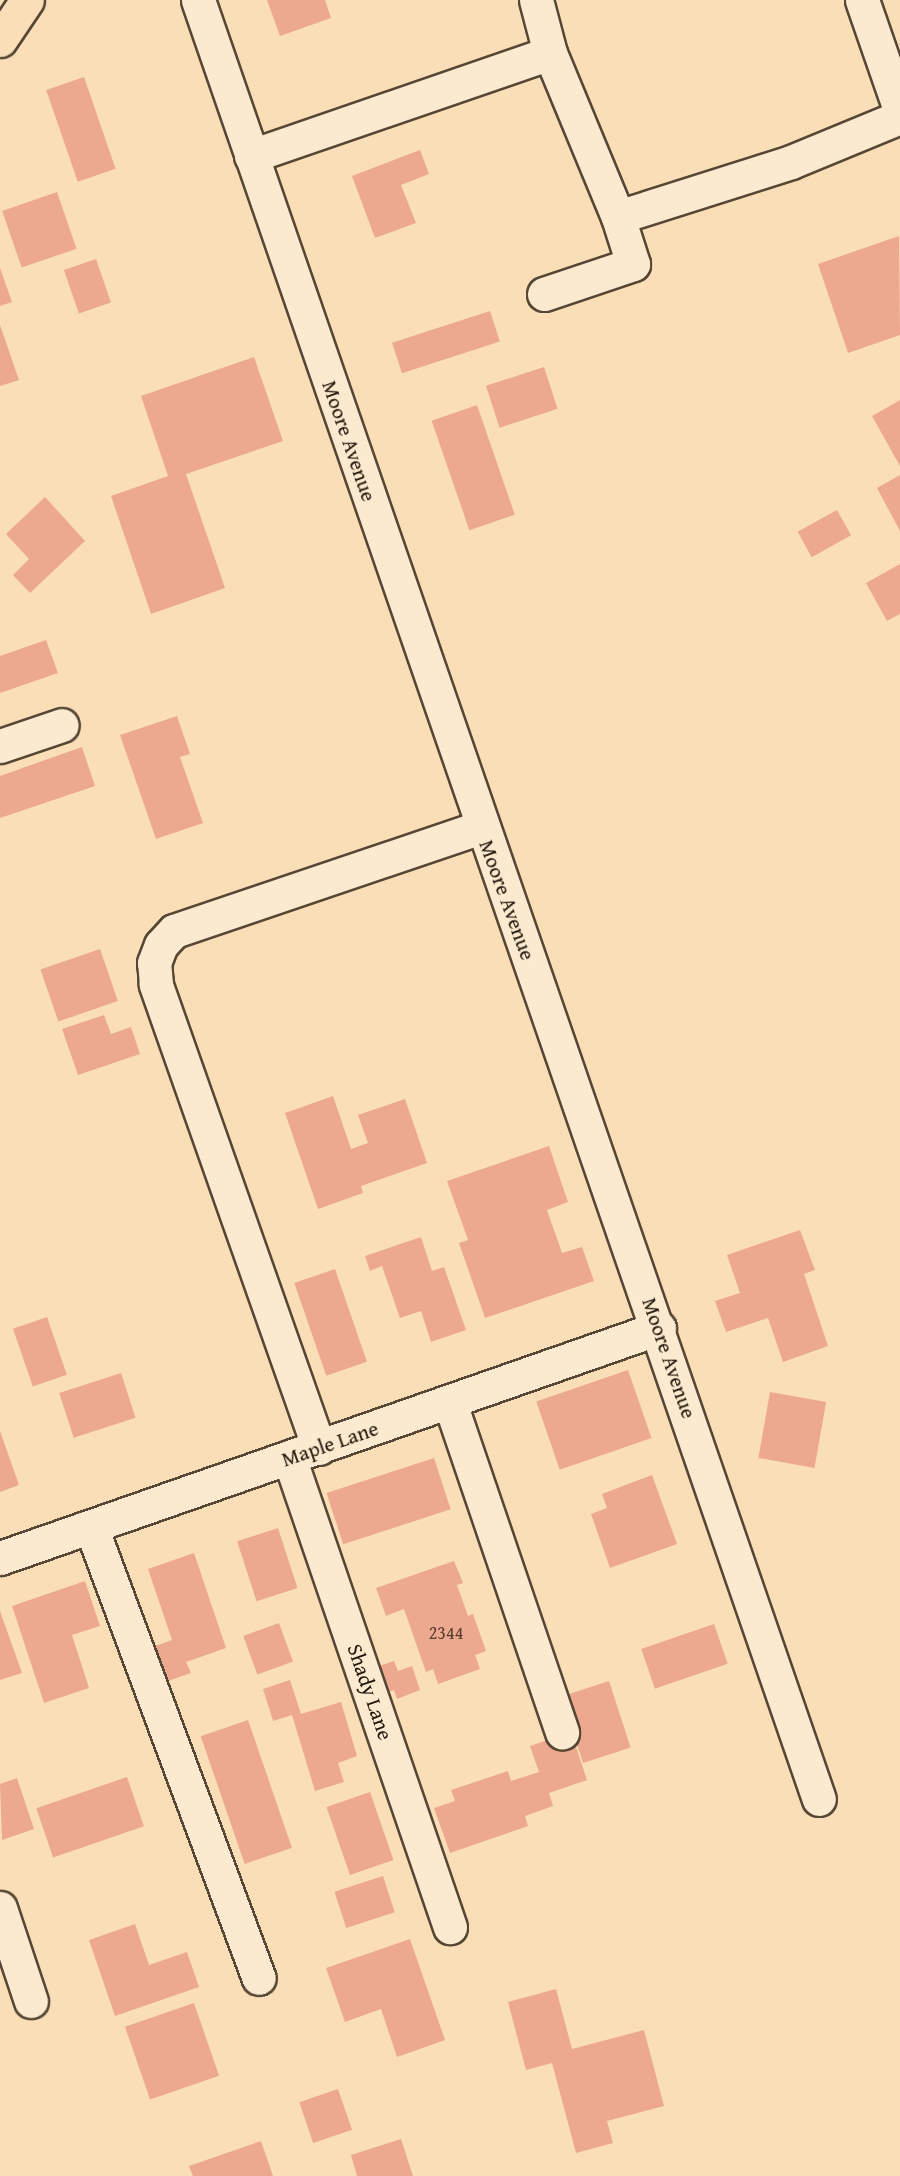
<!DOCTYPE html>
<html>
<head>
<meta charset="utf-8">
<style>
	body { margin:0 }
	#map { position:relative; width:900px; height:2176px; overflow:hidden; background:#fadeb7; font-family:"Gentium Book Plus",serif }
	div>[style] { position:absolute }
	.building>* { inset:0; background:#eca98f; transform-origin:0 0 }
	.roads { filter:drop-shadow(2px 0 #564734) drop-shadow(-2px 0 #564734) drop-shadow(0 2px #564734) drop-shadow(0 -2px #564734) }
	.minor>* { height:33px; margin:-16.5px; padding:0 16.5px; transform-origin:16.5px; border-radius:16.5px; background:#fcead0 }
	.major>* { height:33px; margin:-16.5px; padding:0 16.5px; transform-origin:16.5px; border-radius:16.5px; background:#fadeb7 }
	span { translate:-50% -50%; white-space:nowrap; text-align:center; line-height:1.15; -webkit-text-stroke:4.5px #fcead0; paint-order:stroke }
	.number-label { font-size:18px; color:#533a2a }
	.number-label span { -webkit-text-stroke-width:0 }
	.street-label { font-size:21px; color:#201509 }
</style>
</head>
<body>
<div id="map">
	<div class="building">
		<div style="clip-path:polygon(267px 0,325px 0,331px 18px,280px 36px)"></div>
		<div style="left:84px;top:77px;width:97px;height:40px;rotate:71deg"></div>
		<div style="clip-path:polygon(420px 150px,429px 174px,401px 185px,416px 223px,375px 238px,352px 176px)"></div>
		<div style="left:57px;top:192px;width:60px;height:58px;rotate:71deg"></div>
		<div style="clip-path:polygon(899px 236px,900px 335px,848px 353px,818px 264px)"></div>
		<div style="left:96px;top:259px;width:46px;height:34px;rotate:71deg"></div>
		<div style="clip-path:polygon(0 268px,12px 302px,0 306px)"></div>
		<div style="left:490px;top:311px;width:32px;height:103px;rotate:72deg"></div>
		<div style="clip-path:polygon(0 325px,19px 380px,0 386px)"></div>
		<div style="clip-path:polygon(254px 357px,283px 441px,186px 474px,225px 588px,151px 614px,111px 496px,168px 476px,141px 396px)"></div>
		<div style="left:544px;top:367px;width:44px;height:61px;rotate:72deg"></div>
		<div style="clip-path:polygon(900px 400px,900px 466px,872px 416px)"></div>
		<div style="left:477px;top:405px;width:116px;height:48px;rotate:71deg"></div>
		<div style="clip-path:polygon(900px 475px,900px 531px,877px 488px)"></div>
		<div style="clip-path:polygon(45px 497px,85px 541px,30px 593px,13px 575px,29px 559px,6px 534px)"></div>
		<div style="left:837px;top:510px;width:29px;height:45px;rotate:61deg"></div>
		<div style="clip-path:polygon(900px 564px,900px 614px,887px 621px,866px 583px)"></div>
		<div style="clip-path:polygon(46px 640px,58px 673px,0 693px,0 656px)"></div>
		<div style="clip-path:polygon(177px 716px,190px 754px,180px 757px,203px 823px,156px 839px,120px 735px)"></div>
		<div style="clip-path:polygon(82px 747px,95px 786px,0 818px,0 776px)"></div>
		<div style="left:100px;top:949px;width:55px;height:63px;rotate:71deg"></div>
		<div style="clip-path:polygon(104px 1015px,111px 1034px,131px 1027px,140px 1054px,78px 1075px,62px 1029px)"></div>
		<div style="clip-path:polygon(333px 1096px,351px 1149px,368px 1143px,358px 1115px,405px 1099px,427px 1163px,361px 1186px,363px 1193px,318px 1209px,285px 1113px)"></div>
		<div style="clip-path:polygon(549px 1146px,568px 1202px,547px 1210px,562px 1253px,582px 1247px,594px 1281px,485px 1318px,459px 1243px,468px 1240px,447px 1181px)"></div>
		<div style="clip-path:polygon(800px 1230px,815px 1270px,804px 1274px,828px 1346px,783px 1362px,768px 1318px,726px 1332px,715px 1301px,740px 1293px,727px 1255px)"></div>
		<div style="clip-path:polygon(421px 1237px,432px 1271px,444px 1267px,466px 1330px,431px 1342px,421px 1311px,400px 1318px,382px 1266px,370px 1271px,365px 1256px)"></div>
		<div style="left:335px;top:1269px;width:98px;height:43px;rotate:71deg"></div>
		<div style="left:47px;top:1317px;width:61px;height:36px;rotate:71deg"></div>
		<div style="left:628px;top:1370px;width:72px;height:97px;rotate:71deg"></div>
		<div style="left:121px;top:1373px;width:47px;height:65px;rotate:72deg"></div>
		<div style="left:770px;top:1392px;width:57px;height:67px;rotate:10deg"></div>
		<div style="clip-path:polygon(0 1431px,19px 1485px,0 1492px)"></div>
		<div style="left:434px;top:1458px;width:54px;height:113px;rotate:72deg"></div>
		<div style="clip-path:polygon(652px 1475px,677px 1544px,610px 1568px,591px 1514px,607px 1508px,602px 1494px)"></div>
		<div style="left:278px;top:1528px;width:63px;height:43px;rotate:72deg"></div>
		<div style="clip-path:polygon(194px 1553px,226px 1648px,186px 1662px,191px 1673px,156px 1685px,144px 1650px,172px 1640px,148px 1569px)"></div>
		<div style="clip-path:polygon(454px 1561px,463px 1583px,457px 1585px,468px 1616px,473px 1614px,486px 1651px,475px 1655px,480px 1669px,438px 1684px,433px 1669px,426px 1672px,404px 1609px,386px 1616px,376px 1588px)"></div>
		<div style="clip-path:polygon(85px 1581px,100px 1626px,72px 1635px,89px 1688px,44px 1703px,12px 1606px)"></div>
		<div style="clip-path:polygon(0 1611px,22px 1673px,0 1680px)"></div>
		<div style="left:279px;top:1623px;width:41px;height:38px;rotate:70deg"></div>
		<div style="left:714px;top:1624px;width:42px;height:77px;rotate:71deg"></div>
		<div style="clip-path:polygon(394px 1661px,398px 1671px,412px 1666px,420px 1690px,397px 1699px,394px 1690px,383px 1694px,373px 1668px)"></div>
		<div style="clip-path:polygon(290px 1680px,301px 1714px,341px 1702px,357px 1756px,338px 1763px,344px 1782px,315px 1791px,292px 1715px,273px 1721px,263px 1689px)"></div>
		<div style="left:609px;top:1681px;width:70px;height:50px;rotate:72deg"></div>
		<div style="left:248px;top:1720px;width:135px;height:50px;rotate:71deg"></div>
		<div style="clip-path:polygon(571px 1732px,587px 1780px,549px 1793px,553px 1806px,525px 1816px,528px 1826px,450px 1853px,434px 1808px,455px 1801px,451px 1790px,508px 1771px,511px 1781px,539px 1772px,530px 1746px)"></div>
		<div style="left:127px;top:1777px;width:52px;height:96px;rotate:71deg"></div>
		<div style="clip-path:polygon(17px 1778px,34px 1829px,2px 1840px,0 1784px)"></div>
		<div style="left:370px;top:1792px;width:72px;height:46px;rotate:71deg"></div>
		<div style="left:383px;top:1876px;width:38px;height:51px;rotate:72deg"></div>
		<div style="clip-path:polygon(135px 1924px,149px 1965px,187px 1952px,199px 1987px,115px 2016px,89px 1940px)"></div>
		<div style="clip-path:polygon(410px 1939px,445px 2040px,397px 2057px,381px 2009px,345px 2022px,326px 1968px)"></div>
		<div style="clip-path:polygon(556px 1989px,572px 2049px,644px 2030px,664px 2106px,607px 2121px,613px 2143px,576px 2153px,552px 2063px,526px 2070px,508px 2002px)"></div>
		<div style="left:194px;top:2003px;width:77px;height:73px;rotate:71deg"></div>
		<div style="left:338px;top:2089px;width:43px;height:41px;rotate:71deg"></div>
		<div style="clip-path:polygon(401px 2139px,413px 2176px,357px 2176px,351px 2155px)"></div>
		<div style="clip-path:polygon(261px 2141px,273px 2176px,193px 2176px,189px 2166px)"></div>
	</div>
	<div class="roads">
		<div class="minor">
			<div style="left:198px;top:0;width:1903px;rotate:70.96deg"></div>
			<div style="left:536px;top:0;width:55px;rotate:75.2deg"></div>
			<div style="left:550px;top:53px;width:178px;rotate:67.5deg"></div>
			<div style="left:618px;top:217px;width:182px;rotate:-17.6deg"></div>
			<div style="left:791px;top:162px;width:118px;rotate:-22.4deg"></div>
			<div style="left:862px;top:0;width:116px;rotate:70.9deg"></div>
			<div style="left:251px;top:156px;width:316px;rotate:-19deg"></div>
			<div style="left:544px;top:294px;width:94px;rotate:-18.6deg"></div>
			<div style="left:633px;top:264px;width:49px;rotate:-107.7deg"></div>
			<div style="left:0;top:746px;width:65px;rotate:-18.7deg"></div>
			<div style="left:450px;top:1403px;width:348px;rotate:71.2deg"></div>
			<div style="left:319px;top:1448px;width:492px;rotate:-109.4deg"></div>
			<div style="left:156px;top:984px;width:21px;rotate:-95deg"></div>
			<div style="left:154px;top:963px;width:19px;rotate:-69deg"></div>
			<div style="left:161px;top:945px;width:19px;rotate:-47deg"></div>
			<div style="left:174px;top:931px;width:324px;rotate:-18.7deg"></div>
			<div style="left:289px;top:1457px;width:497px;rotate:71.1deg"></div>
			<div style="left:91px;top:1527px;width:481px;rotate:69.6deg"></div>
			<div style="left:0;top:1558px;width:698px;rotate:-19.24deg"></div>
			<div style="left:0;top:1908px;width:98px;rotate:71.6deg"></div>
		</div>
		<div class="major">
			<div style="left:0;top:40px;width:48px;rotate:-56deg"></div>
		</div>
	</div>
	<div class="number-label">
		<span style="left:446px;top:1633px">2344</span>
	</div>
	<div class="street-label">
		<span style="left:349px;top:441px;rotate:71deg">Moore Avenue</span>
		<span style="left:507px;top:900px;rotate:70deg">Moore Avenue</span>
		<span style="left:669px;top:1358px;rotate:71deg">Moore Avenue</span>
		<span style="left:330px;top:1444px;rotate:-19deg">Maple Lane</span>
		<span style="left:370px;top:1692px;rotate:71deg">Shady Lane</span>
	</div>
</div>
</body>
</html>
